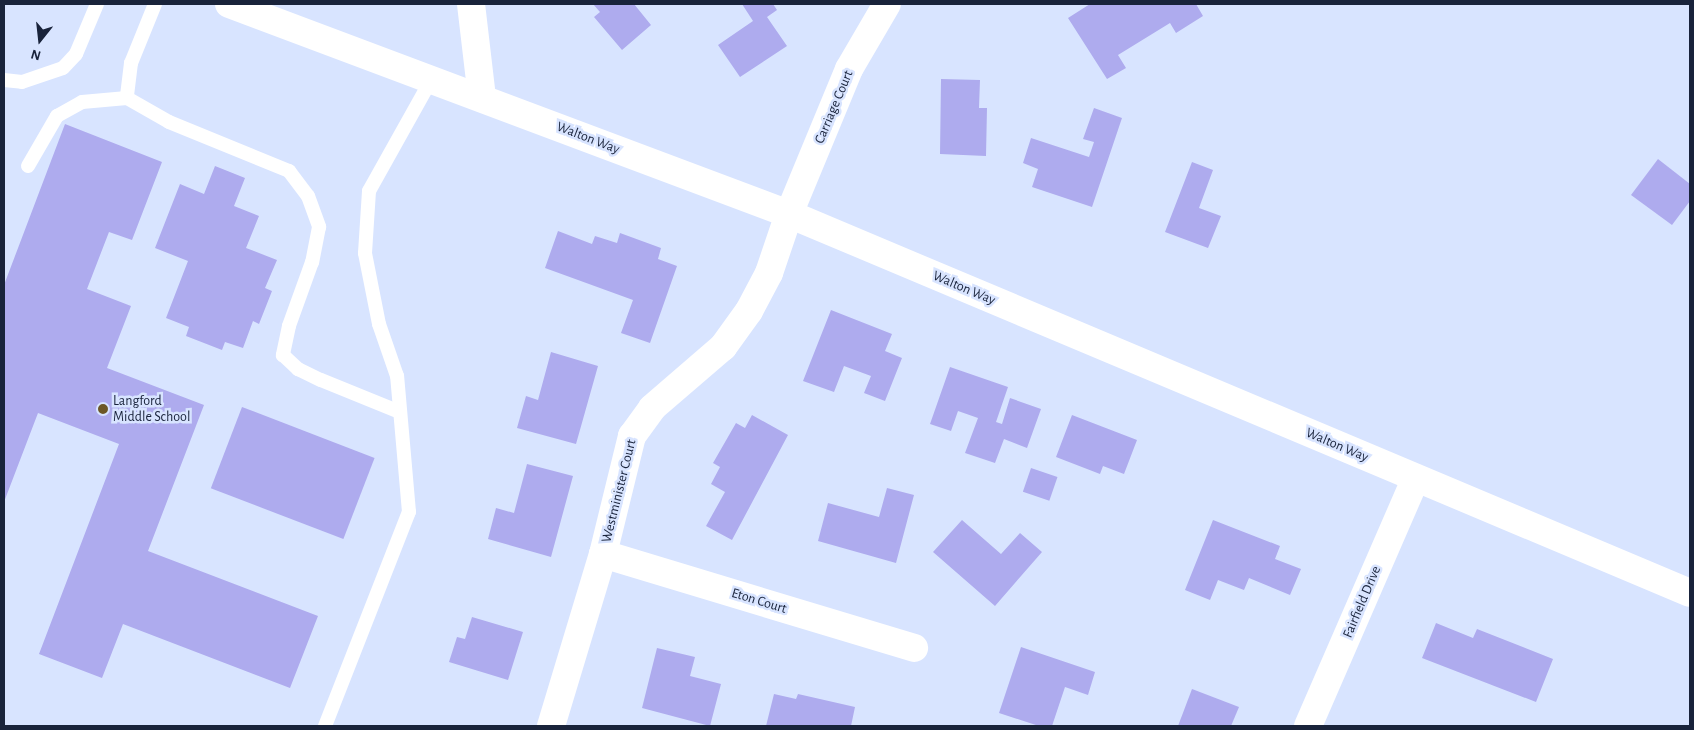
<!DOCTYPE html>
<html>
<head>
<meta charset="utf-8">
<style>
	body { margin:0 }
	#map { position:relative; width:1694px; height:730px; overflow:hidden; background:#d8e4ff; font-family:"Alegreya Sans",sans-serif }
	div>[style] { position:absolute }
	.building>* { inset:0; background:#aeabee; transform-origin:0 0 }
	.lane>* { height:14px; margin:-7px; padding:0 7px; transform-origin:7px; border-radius:7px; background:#fff }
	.street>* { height:28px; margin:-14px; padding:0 14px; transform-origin:14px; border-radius:14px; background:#fff }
	.secondary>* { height:28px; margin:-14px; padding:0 14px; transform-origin:14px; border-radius:14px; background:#fff }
	.dots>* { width:14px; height:14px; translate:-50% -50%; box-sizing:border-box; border:2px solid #d8e4ff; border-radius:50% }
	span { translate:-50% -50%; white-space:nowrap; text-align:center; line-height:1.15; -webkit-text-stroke:5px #d8e4ff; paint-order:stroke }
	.street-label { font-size:14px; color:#19233b }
	.poi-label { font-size:14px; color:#19233b }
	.left { translate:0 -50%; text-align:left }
	.frame { position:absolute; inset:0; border:5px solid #19233b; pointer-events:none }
	.north { position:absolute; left:15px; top:15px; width:50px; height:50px; -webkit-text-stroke:4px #d8e4ff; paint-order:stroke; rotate:196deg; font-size:14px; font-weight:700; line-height:20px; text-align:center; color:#19233b }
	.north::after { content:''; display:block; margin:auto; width:18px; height:22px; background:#19233b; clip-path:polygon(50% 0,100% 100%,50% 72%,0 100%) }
</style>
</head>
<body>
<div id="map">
	<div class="building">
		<div style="clip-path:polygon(593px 4px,634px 4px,651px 25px,622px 50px,594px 17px,600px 12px)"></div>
		<div style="clip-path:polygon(742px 4px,773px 4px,777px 10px,767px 17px,787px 46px,740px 77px,718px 45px,753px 21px)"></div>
		<div style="clip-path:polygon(1090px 4px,1196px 4px,1203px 16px,1176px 33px,1170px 23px,1118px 55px,1126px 68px,1107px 79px,1068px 18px)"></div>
		<div style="clip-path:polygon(941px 79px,980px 80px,979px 108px,987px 108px,986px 156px,940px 154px)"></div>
		<div style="clip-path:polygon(1094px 108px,1122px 118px,1092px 207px,1032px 187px,1038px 169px,1023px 163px,1031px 138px,1089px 157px,1094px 142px,1083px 139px)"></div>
		<div style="clip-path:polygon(65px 124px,162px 162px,132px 240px,109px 232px,87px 289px,131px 306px,107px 368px,204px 405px,148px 551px,318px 616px,290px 688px,123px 624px,102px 678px,39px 654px,119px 444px,38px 413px,4px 502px,4px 285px)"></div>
		<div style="clip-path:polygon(1658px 159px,1690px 184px,1690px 201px,1672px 225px,1631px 195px)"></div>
		<div style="clip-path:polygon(1192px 162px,1213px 170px,1199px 208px,1221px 216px,1208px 248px,1165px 232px)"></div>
		<div style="clip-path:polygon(215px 166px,245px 178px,234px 206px,259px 216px,246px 248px,277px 260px,265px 288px,272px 291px,259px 324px,253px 321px,243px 348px,225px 342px,222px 350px,186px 336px,189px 327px,166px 318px,188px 261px,155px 248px,180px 184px,204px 194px)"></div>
		<div style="clip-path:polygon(558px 231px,592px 244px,595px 236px,617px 243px,620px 233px,661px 248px,658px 259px,677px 266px,650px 343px,621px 333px,633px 300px,545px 268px)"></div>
		<div style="clip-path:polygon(831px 310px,892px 334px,885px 351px,902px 358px,885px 401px,864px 393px,871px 376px,844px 366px,834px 392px,803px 381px)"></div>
		<div style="clip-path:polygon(551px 352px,598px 366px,576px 444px,517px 428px,526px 396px,538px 400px)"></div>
		<div style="clip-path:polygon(950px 367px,1008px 387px,996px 422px,1002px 424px,1010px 398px,1041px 409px,1027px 448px,1004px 439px,995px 463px,965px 453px,978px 418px,958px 411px,951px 431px,930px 424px)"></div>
		<div style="left:242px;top:407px;width:142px;height:87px;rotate:21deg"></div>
		<div style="clip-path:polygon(752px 415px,788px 435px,732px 540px,706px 526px,725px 492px,711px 484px,720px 467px,713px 463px,736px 423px,745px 428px)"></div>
		<div style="clip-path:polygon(1072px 415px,1137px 440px,1124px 474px,1103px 466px,1100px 474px,1056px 457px)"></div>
		<div style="clip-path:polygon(527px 464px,573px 476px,551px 557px,488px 539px,496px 508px,514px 513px)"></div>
		<div style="left:1031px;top:468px;width:28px;height:25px;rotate:19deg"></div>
		<div style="clip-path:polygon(887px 488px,914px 495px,896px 563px,818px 541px,828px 503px,879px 517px)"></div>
		<div style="clip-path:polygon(962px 520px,1001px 554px,1020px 533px,1042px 552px,995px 606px,933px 552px)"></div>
		<div style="clip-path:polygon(1213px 520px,1280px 546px,1275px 559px,1301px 569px,1290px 595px,1249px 578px,1244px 590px,1218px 580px,1210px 600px,1185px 590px)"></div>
		<div style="clip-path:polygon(472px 617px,523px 632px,508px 680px,449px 662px,457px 637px,465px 639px)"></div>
		<div style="clip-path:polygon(1436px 623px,1473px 638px,1477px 629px,1553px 659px,1536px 702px,1422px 658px)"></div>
		<div style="clip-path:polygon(1021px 647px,1095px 672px,1088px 695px,1065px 687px,1052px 726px,1039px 726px,999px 713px)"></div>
		<div style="clip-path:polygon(657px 648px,695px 657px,690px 676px,721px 684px,710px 726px,642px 708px)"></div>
		<div style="clip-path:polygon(1192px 689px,1239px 707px,1231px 726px,1178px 726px)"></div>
		<div style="clip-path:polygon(774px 694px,796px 699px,798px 694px,855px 707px,851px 726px,766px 726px)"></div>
	</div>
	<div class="lane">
		<div style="left:155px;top:4px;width:64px;rotate:112.1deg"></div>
		<div style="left:131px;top:63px;width:35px;rotate:97deg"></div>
		<div style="left:127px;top:98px;width:48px;rotate:29.7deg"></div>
		<div style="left:169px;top:122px;width:130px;rotate:22.2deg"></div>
		<div style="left:289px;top:171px;width:31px;rotate:53deg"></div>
		<div style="left:308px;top:196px;width:33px;rotate:70deg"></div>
		<div style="left:319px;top:227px;width:36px;rotate:101deg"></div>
		<div style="left:312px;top:262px;width:68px;rotate:109.8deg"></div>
		<div style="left:289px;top:326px;width:30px;rotate:102deg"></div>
		<div style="left:283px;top:355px;width:21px;rotate:43deg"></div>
		<div style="left:298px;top:369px;width:25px;rotate:26deg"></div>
		<div style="left:321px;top:380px;width:85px;rotate:22.1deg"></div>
		<div style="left:4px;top:80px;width:18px;rotate:6deg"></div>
		<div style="left:22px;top:82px;width:43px;rotate:-18.9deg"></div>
		<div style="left:63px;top:68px;width:19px;rotate:-47deg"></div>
		<div style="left:76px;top:54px;width:54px;rotate:-67.2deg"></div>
		<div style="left:28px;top:166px;width:58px;rotate:-59.9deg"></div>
		<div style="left:57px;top:116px;width:29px;rotate:-29deg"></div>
		<div style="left:82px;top:102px;width:45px;rotate:-5.1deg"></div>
		<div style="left:325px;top:726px;width:230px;rotate:-68.6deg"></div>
		<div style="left:409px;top:512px;width:137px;rotate:-95deg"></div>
		<div style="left:397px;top:376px;width:55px;rotate:-109.1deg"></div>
		<div style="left:379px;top:324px;width:72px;rotate:-101.2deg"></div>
		<div style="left:365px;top:253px;width:62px;rotate:-86.3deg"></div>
		<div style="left:369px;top:191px;width:125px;rotate:-60.8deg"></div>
	</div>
	<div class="street">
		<div style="left:471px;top:4px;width:95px;rotate:83.3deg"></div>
		<div style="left:603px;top:554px;width:325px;rotate:16.8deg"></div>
		<div style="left:551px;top:726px;width:180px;rotate:-73.2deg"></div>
		<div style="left:603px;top:554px;width:122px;rotate:-76.2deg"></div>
		<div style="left:632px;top:436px;width:34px;rotate:-54deg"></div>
		<div style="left:652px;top:408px;width:94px;rotate:-40.7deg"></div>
		<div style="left:723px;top:347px;width:44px;rotate:-54.2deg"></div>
		<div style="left:749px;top:311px;width:43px;rotate:-62.2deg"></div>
		<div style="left:769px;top:273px;width:62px;rotate:-71.3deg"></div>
		<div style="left:789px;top:214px;width:157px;rotate:-67.5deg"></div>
		<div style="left:849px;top:69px;width:75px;rotate:-59.7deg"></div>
		<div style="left:1308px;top:726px;width:270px;rotate:-66.5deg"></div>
	</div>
	<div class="secondary">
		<div style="left:229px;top:4px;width:598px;rotate:20.56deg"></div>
		<div style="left:789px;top:214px;width:977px;rotate:22.81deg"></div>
	</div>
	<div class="dots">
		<div style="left:103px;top:409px;background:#6c5726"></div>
	</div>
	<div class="street-label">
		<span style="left:834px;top:107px;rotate:-67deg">Carriage Court</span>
		<span style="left:588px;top:138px;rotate:21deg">Walton Way</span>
		<span style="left:964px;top:288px;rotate:23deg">Walton Way</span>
		<span style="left:1337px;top:445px;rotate:23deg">Walton Way</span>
		<span style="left:619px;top:491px;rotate:-76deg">Westminister Court</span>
		<span style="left:759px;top:601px;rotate:17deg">Eton Court</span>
		<span style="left:1362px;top:602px;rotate:-67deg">Fairfield Drive</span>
	</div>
	<div class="poi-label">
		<span class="left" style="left:113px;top:409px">Langford<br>Middle School</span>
	</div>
	<div class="frame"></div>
	<div class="north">N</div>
</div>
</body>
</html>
